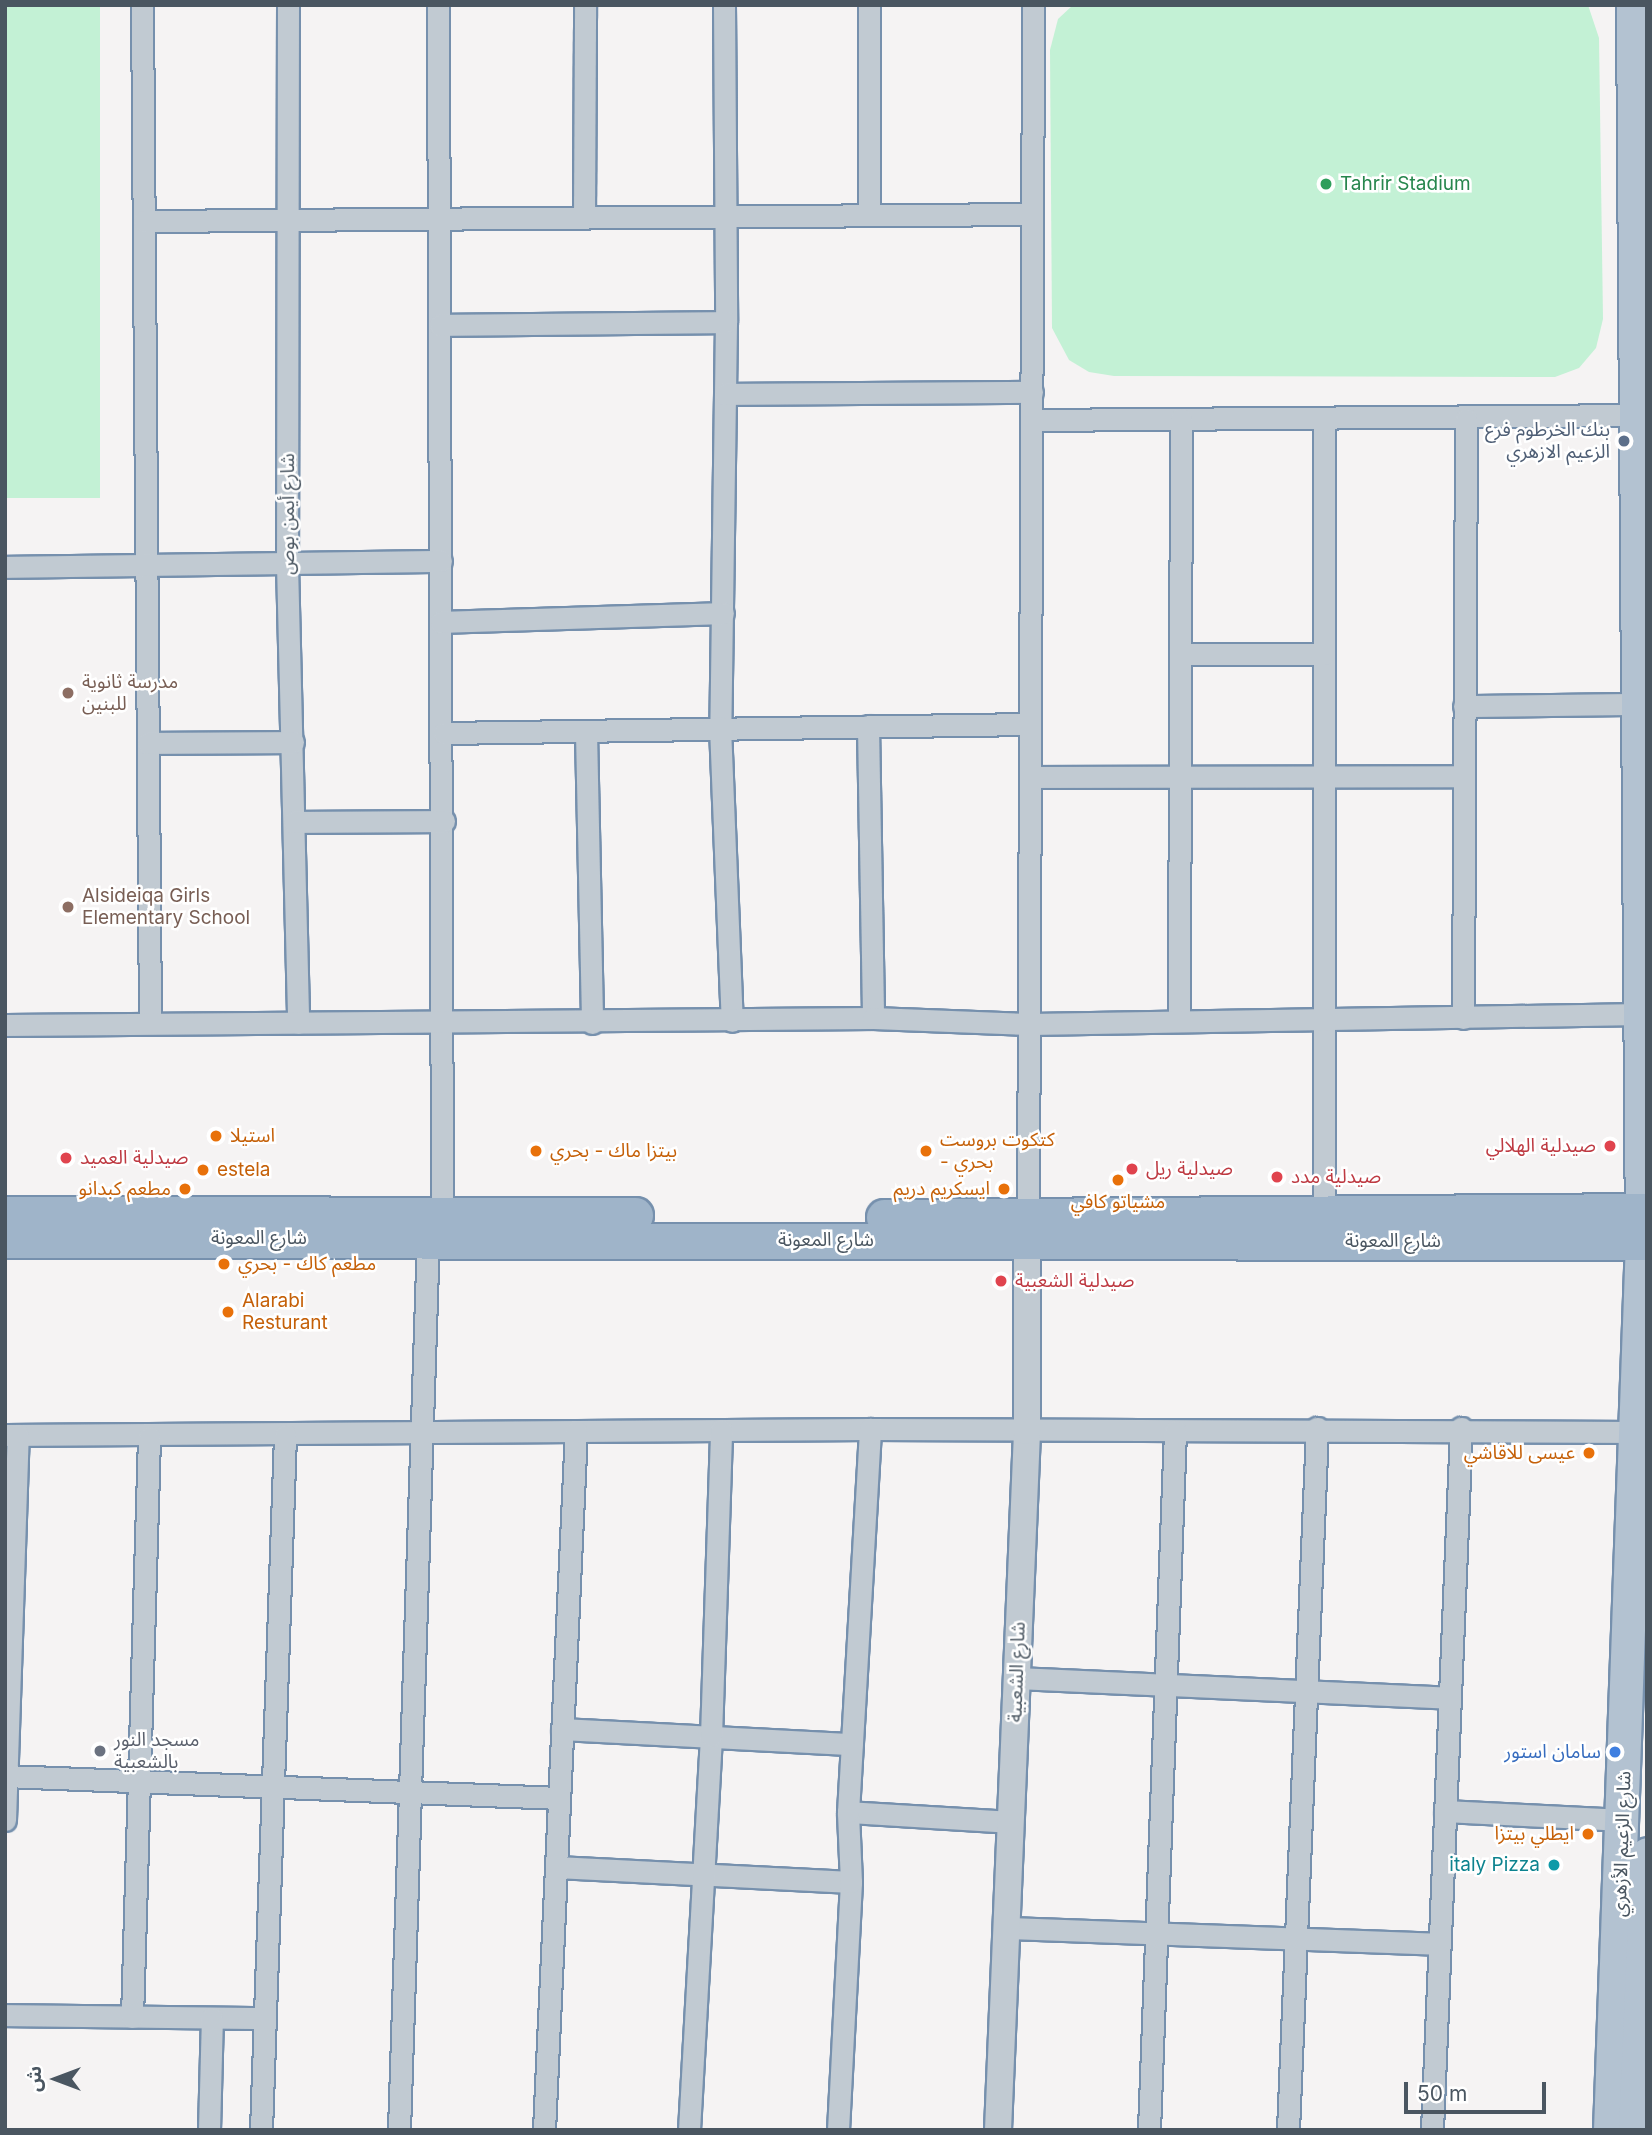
<!DOCTYPE html>
<html>
<head>
<meta charset="utf-8">
<style>
	body { margin:0 }
	#map { position:relative; width:1652px; height:2135px; overflow:hidden; background:#f5f3f3; font-family:Inter,"Noto Sans Arabic",sans-serif }
	div>[style] { position:absolute }
	.green>* { inset:0; background:#c3f1d5; transform-origin:0 0 }
	.roads { filter:drop-shadow(2px 0 #7690ad) drop-shadow(-2px 0 #7690ad) drop-shadow(0 2px #7690ad) drop-shadow(0 -2px #7690ad) }
	.minor>* { height:21px; margin:-10.5px; padding:0 10.5px; transform-origin:10.5px; border-radius:10.5px; background:#c1cad2 }
	.tertiary>* { height:26px; margin:-13px; padding:0 13px; transform-origin:13px; border-radius:13px; background:#c1cad2 }
	.primary>* { height:33px; margin:-16.5px; padding:0 16.5px; transform-origin:16.5px; border-radius:16.5px; background:#b3c2d1 }
	.trunk>* { height:35px; margin:-17.5px; padding:0 17.5px; transform-origin:17.5px; border-radius:17.5px; background:#9fb4c9 }
	.dots>* { width:19px; height:19px; translate:-50% -50%; box-sizing:border-box; border:4px solid #fff; border-radius:50% }
	span { translate:-50% -50%; white-space:nowrap; text-align:center; line-height:1.15; -webkit-text-stroke:5px #fff; paint-order:stroke }
	.leisure-label { font-size:19px; color:#27864d }
	.left { translate:0 -50%; text-align:left }
	.service-label { font-size:19px; color:#4e5e75 }
	.right { translate:-100% -50%; text-align:right }
	.street-label { font-size:19px; color:#4a5661 }
	.education-label { font-size:19px; color:#785e54 }
	.food-label { font-size:19px; color:#c56008 }
	.health-label { font-size:19px; color:#be3a42 }
	.worship-label { font-size:19px; color:#5b616d }
	.shop-label { font-size:19px; color:#366cbe }
	.culture-label { font-size:19px; color:#0d838f }
	.frame { position:absolute; inset:0; border:7px solid #4a5661; pointer-events:none }
	.north { position:absolute; left:21px; top:2044px; width:70px; height:70px; -webkit-text-stroke:5px #fff; paint-order:stroke; rotate:270deg; font-size:19px; font-weight:700; line-height:28px; text-align:center; color:#4a5661 }
	.north::after { content:''; display:block; margin:auto; width:24px; height:32px; background:#4a5661; clip-path:polygon(50% 0,100% 100%,50% 72%,0 100%) }
	.scale { position:absolute; left:1404px; top:2082px; width:142px; height:32px; box-sizing:border-box; border:4px solid #4a5661; border-top:0; padding-left:9px; font-size:21px; line-height:24px; white-space:nowrap; color:#4a5661; -webkit-text-stroke:5px #fff; paint-order:stroke }
</style>
</head>
<body>
<div id="map">
	<div class="green">
		<div style="left:5px;top:5px;width:95px;height:493px"></div>
		<div style="clip-path:polygon(1073px 5px,1588px 5px,1599px 38px,1603px 319px,1596px 348px,1579px 368px,1555px 377px,1114px 376px,1089px 372px,1069px 360px,1052px 328px,1050px 50px,1058px 19px)"></div>
	</div>
	<div class="roads">
		<div class="minor">
			<div style="left:142px;top:5px;width:1017px;rotate:89.55deg"></div>
			<div style="left:288px;top:5px;width:559px;rotate:90.1deg"></div>
			<div style="left:287px;top:564px;width:459px;rotate:88.6deg"></div>
			<div style="left:438px;top:5px;width:1208px;rotate:89.81deg"></div>
			<div style="left:724px;top:5px;width:317px;rotate:89.6deg"></div>
			<div style="left:726px;top:322px;width:405px;rotate:90.8deg"></div>
			<div style="left:720px;top:727px;width:294px;rotate:87.7deg"></div>
			<div style="left:869px;top:214px;width:209px;rotate:-90deg"></div>
			<div style="left:584px;top:215px;width:210px;rotate:-89.7deg"></div>
			<div style="left:144px;top:221px;width:887px;rotate:-0.45deg"></div>
			<div style="left:440px;top:325px;width:286px;rotate:-0.6deg"></div>
			<div style="left:726px;top:394px;width:306px;rotate:-0.4deg"></div>
			<div style="left:1324px;top:419px;width:795px;rotate:90deg"></div>
			<div style="left:1032px;top:420px;width:604px;rotate:-0.47deg"></div>
			<div style="left:5px;top:567px;width:436px;rotate:-0.8deg"></div>
			<div style="left:441px;top:622px;width:282px;rotate:-1.8deg"></div>
			<div style="left:1182px;top:654px;width:142px"></div>
			<div style="left:1464px;top:706px;width:174px;rotate:-0.7deg"></div>
			<div style="left:868px;top:726px;width:292px;rotate:89deg"></div>
			<div style="left:586px;top:732px;width:291px;rotate:88.8deg"></div>
			<div style="left:444px;top:733px;width:586px;rotate:-0.88deg"></div>
			<div style="left:148px;top:743px;width:145px;rotate:-0.4deg"></div>
			<div style="left:1031px;top:777px;width:433px;rotate:-0.1deg"></div>
			<div style="left:294px;top:822px;width:150px;rotate:-0.4deg"></div>
			<div style="left:1463px;top:1018px;width:599px;rotate:-89.71deg"></div>
			<div style="left:1179px;top:1019px;width:600px;rotate:-89.81deg"></div>
			<div style="left:5px;top:1025px;width:868px;rotate:-0.46deg"></div>
			<div style="left:873px;top:1018px;width:157px;rotate:2.2deg"></div>
			<div style="left:1030px;top:1024px;width:611px;rotate:-0.94deg"></div>
			<div style="left:1028px;top:1215px;width:1210px;rotate:-89.76deg"></div>
			<div style="left:5px;top:1435px;width:865px;rotate:-0.4deg"></div>
			<div style="left:870px;top:1429px;width:769px;rotate:0.22deg"></div>
			<div style="left:1016px;top:1678px;width:434px;rotate:2.6deg"></div>
			<div style="left:562px;top:1729px;width:290px;rotate:3deg"></div>
			<div style="left:5px;top:1776px;width:554px;rotate:2.27deg"></div>
			<div style="left:1445px;top:1811px;width:178px;rotate:2.9deg"></div>
			<div style="left:848px;top:1812px;width:162px;rotate:3.5deg"></div>
			<div style="left:5px;top:1820px;width:385px;rotate:-88.1deg"></div>
			<div style="left:557px;top:1867px;width:294px;rotate:2.9deg"></div>
			<div style="left:1006px;top:1928px;width:434px;rotate:2.1deg"></div>
			<div style="left:5px;top:2015px;width:258px;rotate:0.7deg"></div>
			<div style="left:132px;top:2017px;width:580px;rotate:-88.32deg"></div>
			<div style="left:209px;top:2130px;width:112px;rotate:-88.5deg"></div>
			<div style="left:261px;top:2130px;width:695px;rotate:-88.02deg"></div>
			<div style="left:399px;top:2130px;width:891px;rotate:-88.14deg"></div>
			<div style="left:544px;top:2130px;width:699px;rotate:-87.38deg"></div>
			<div style="left:689px;top:2130px;width:395px;rotate:-86.8deg"></div>
			<div style="left:711px;top:1736px;width:306px;rotate:-88.1deg"></div>
			<div style="left:838px;top:2130px;width:248px;rotate:-87deg"></div>
			<div style="left:851px;top:1882px;width:70px;rotate:-92.5deg"></div>
			<div style="left:848px;top:1812px;width:384px;rotate:-86.7deg"></div>
			<div style="left:1149px;top:2130px;width:699px;rotate:-87.87deg"></div>
			<div style="left:1288px;top:2130px;width:703px;rotate:-87.63deg"></div>
			<div style="left:1432px;top:2130px;width:703px;rotate:-87.63deg"></div>
		</div>
		<div class="tertiary">
			<div style="left:998px;top:2130px;width:700px;rotate:-87.62deg"></div>
			<div style="left:1027px;top:1431px;width:207px;rotate:-90deg"></div>
		</div>
		<div class="primary">
			<div style="left:1610px;top:2130px;width:889px;rotate:-87.94deg"></div>
			<div style="left:1642px;top:1242px;width:1237px;rotate:-90.42deg"></div>
			<div style="left:1635px;top:2130px;width:276px;rotate:-87.5deg"></div>
		</div>
		<div class="trunk">
			<div style="left:5px;top:1214px;width:630px;rotate:0.09deg"></div>
			<div style="left:884px;top:1217px;width:763px;rotate:-0.45deg"></div>
			<div style="left:5px;top:1240px;width:1642px;rotate:0.07deg"></div>
		</div>
	</div>
	<div class="dots">
		<div style="left:1326px;top:184px;background:#2e9e5b"></div>
		<div style="left:1624px;top:441px;background:#5c6f8a"></div>
		<div style="left:68px;top:693px;background:#8d6e63"></div>
		<div style="left:68px;top:907px;background:#8d6e63"></div>
		<div style="left:216px;top:1136px;background:#e8710a"></div>
		<div style="left:1610px;top:1146px;background:#e0444e"></div>
		<div style="left:536px;top:1151px;background:#e8710a"></div>
		<div style="left:926px;top:1151px;background:#e8710a"></div>
		<div style="left:66px;top:1158px;background:#e0444e"></div>
		<div style="left:1132px;top:1169px;background:#e0444e"></div>
		<div style="left:203px;top:1170px;background:#e8710a"></div>
		<div style="left:1277px;top:1177px;background:#e0444e"></div>
		<div style="left:1118px;top:1180px;background:#e8710a"></div>
		<div style="left:185px;top:1189px;background:#e8710a"></div>
		<div style="left:1004px;top:1189px;background:#e8710a"></div>
		<div style="left:224px;top:1264px;background:#e8710a"></div>
		<div style="left:1001px;top:1281px;background:#e0444e"></div>
		<div style="left:228px;top:1312px;background:#e8710a"></div>
		<div style="left:1589px;top:1453px;background:#e8710a"></div>
		<div style="left:100px;top:1751px;background:#6b7280"></div>
		<div style="left:1615px;top:1752px;background:#3f7fe0"></div>
		<div style="left:1588px;top:1834px;background:#e8710a"></div>
		<div style="left:1554px;top:1865px;background:#0f9aa8"></div>
	</div>
	<div class="leisure-label">
		<span class="left" style="left:1340px;top:184px">Tahrir Stadium</span>
	</div>
	<div class="service-label">
		<span class="right" style="left:1610px;top:441px">بنك الخرطوم فرع<br>الزعيم الازهري</span>
	</div>
	<div class="street-label">
		<span style="left:288px;top:514px;rotate:-90deg">شارع أيمن بوص</span>
		<span style="left:259px;top:1238px">شارع المعونة</span>
		<span style="left:826px;top:1240px">شارع المعونة</span>
		<span style="left:1393px;top:1241px">شارع المعونة</span>
		<span style="left:1017px;top:1672px;rotate:-88deg">شارع الشعبية</span>
		<span style="left:1622px;top:1844px;rotate:-88deg">شارع الزعيم الأزهري</span>
	</div>
	<div class="education-label">
		<span class="left" style="left:82px;top:693px">مدرسة ثانوية<br>للبنين</span>
		<span class="left" style="left:82px;top:907px">Alsideiqa Girls<br>Elementary School</span>
	</div>
	<div class="food-label">
		<span class="left" style="left:230px;top:1136px">استيلا</span>
		<span class="left" style="left:940px;top:1151px">كتكوت بروست<br>- بحري</span>
		<span class="left" style="left:550px;top:1151px">بيتزا ماك - بحري</span>
		<span class="left" style="left:217px;top:1170px">estela</span>
		<span class="right" style="left:171px;top:1189px">مطعم كبدانو</span>
		<span class="right" style="left:990px;top:1189px">ايسكريم دريم</span>
		<span style="left:1118px;top:1202px">مشياتو كافي</span>
		<span class="left" style="left:238px;top:1264px">مطعم كاك - بحري</span>
		<span class="left" style="left:242px;top:1312px">Alarabi<br>Resturant</span>
		<span class="right" style="left:1575px;top:1453px">عيسى للاقاشي</span>
		<span class="right" style="left:1574px;top:1834px">ايطلي بيتزا</span>
	</div>
	<div class="health-label">
		<span class="right" style="left:1596px;top:1146px">صيدلية الهلالي</span>
		<span class="left" style="left:80px;top:1158px">صيدلية العميد</span>
		<span class="left" style="left:1146px;top:1169px">صيدلية ريل</span>
		<span class="left" style="left:1291px;top:1177px">صيدلية مدد</span>
		<span class="left" style="left:1015px;top:1281px">صيدلية الشعبية</span>
	</div>
	<div class="worship-label">
		<span class="left" style="left:114px;top:1751px">مسجد النور<br>بالشعبية</span>
	</div>
	<div class="shop-label">
		<span class="right" style="left:1601px;top:1752px">سامان استور</span>
	</div>
	<div class="culture-label">
		<span class="right" style="left:1540px;top:1865px">italy Pizza</span>
	</div>
	<div class="frame"></div>
	<div class="north">ش</div>
	<div class="scale">50 m</div>
</div>
</body>
</html>
